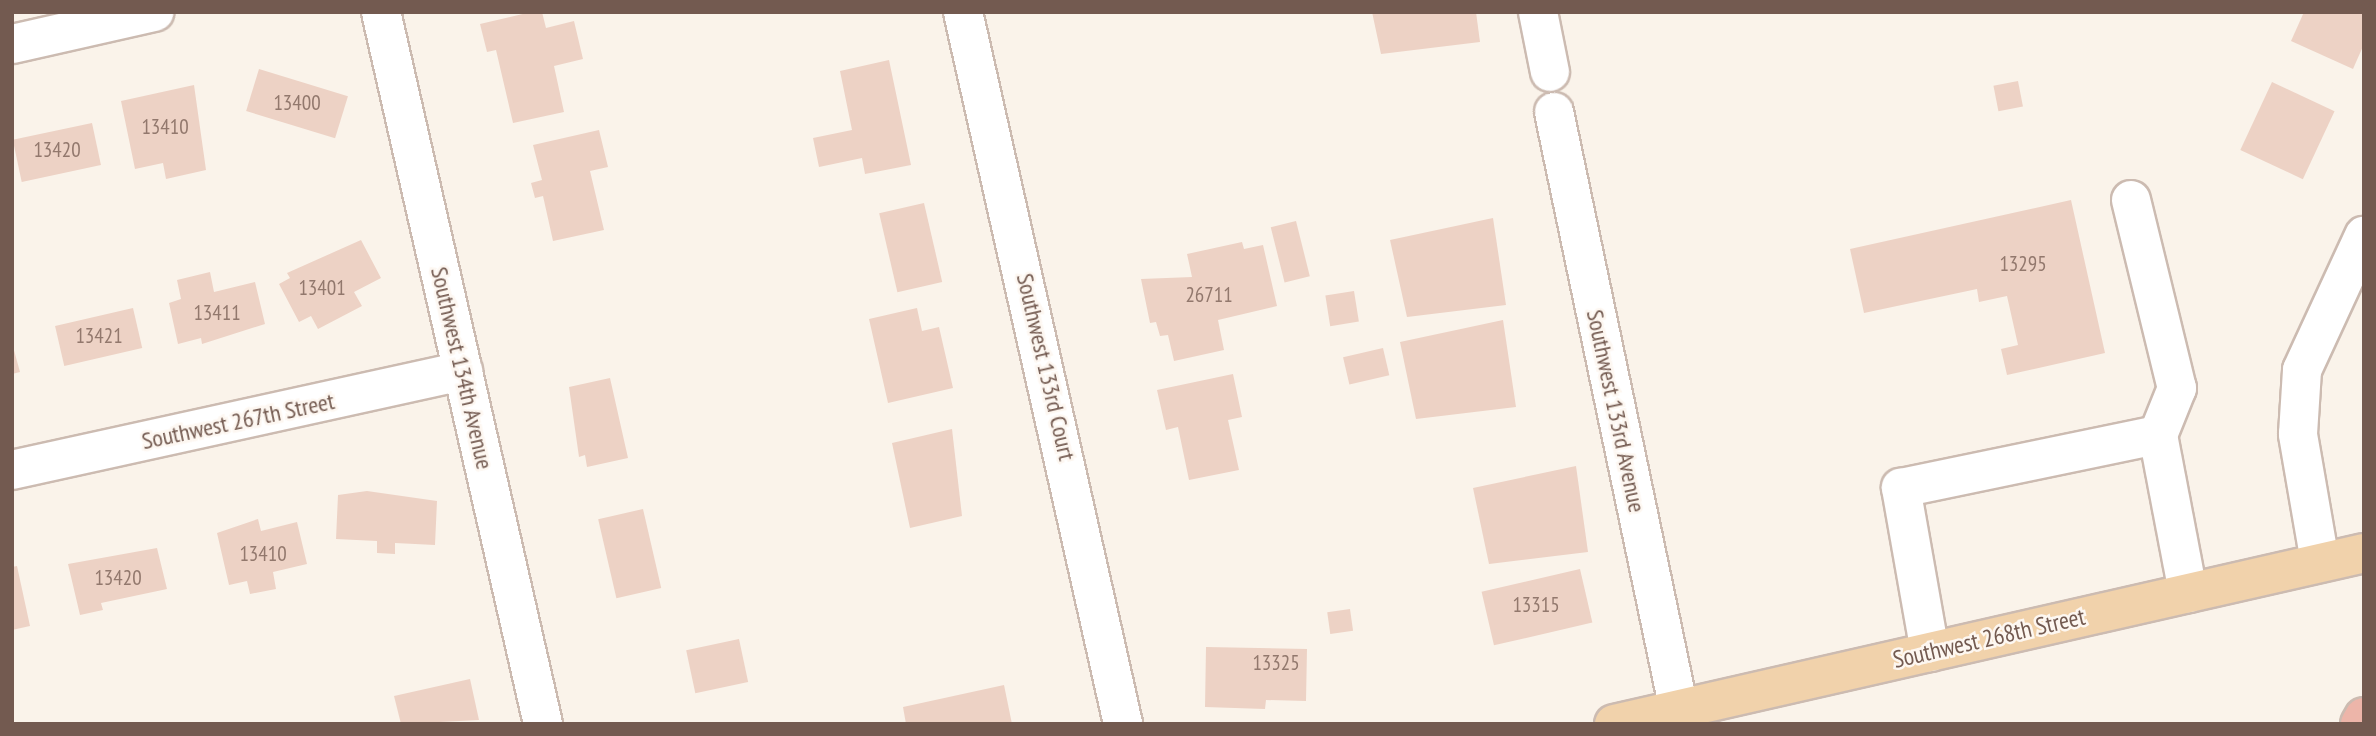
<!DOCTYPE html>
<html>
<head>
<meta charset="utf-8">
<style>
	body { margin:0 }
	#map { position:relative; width:2376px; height:736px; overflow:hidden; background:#faf3ea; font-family:"PT Sans Narrow",sans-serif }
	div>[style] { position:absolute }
	.building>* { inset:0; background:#edd2c5; transform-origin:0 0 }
	.roads { filter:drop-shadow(2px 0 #ccbbb1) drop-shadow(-2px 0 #ccbbb1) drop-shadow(0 2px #ccbbb1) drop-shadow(0 -2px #ccbbb1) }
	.minor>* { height:38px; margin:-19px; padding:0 19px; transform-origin:19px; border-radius:19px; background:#fff }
	.major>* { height:38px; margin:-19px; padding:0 19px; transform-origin:19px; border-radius:19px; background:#f1d2ab }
	.highway>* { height:38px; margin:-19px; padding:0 19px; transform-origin:19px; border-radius:19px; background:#edb5a9 }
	span { translate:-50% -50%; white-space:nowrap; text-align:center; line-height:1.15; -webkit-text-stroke:5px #fdf7f1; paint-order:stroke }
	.number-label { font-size:21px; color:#92786d }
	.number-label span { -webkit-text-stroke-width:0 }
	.street-label { font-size:24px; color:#735a50 }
	.frame { position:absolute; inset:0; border:14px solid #735a50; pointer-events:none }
</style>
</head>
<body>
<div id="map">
	<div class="building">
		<div style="clip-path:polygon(531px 12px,542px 12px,546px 28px,574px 21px,583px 59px,554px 66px,564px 112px,513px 123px,496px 50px,487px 52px,480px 24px)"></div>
		<div style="clip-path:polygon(1372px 12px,1476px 12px,1480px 42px,1381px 54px)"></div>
		<div style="clip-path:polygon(2304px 12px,2364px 12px,2364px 44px,2353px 69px,2291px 41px)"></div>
		<div style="clip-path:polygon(889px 60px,911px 165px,865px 174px,862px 158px,819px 167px,813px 138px,852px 130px,840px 71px)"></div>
		<div style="left:259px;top:69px;width:93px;height:44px;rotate:17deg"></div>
		<div style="left:2018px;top:81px;width:26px;height:25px;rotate:79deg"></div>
		<div style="left:2272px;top:82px;width:69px;height:75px;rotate:25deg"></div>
		<div style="clip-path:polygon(194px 85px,206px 170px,166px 179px,163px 163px,135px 169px,121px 101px)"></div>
		<div style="left:92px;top:123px;width:43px;height:81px;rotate:78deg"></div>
		<div style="clip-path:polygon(599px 130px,608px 167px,590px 171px,604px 230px,553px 241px,543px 196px,535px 198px,531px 183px,542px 180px,533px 145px)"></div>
		<div style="clip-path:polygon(2071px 200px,2105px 353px,2007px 375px,2001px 349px,2018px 345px,2007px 296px,1979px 302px,1977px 289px,1864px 313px,1850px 249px)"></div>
		<div style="left:924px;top:203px;width:81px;height:46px;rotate:77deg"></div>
		<div style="clip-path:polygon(1493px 218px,1506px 305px,1407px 317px,1390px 240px)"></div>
		<div style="left:1296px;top:221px;width:57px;height:26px;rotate:76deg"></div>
		<div style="clip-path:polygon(361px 240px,381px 278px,354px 292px,362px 306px,318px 329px,311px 316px,299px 322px,279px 284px,290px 278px,287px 273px)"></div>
		<div style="clip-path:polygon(1242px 242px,1244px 249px,1263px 245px,1277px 306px,1218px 320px,1224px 350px,1174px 361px,1168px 335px,1160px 336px,1156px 322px,1150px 323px,1141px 279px,1192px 277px,1187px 254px)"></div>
		<div style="clip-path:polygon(210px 272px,214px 292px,255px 282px,265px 324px,202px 344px,201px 338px,178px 344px,169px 303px,181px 299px,177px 280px)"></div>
		<div style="left:1354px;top:291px;width:31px;height:29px;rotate:81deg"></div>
		<div style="left:133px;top:308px;width:41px;height:80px;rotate:77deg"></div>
		<div style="clip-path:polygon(917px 308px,922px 331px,939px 327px,953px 388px,888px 403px,869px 319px)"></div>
		<div style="clip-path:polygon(1503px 320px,1516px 407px,1416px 419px,1400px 342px)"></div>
		<div style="clip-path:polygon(12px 343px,20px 372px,12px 374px)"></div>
		<div style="left:1383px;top:348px;width:28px;height:41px;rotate:77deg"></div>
		<div style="clip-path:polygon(1233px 374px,1242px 417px,1228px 420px,1239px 470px,1189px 480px,1178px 427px,1166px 430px,1157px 390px)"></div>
		<div style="clip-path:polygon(610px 378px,628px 458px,587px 467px,585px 455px,579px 457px,569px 387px)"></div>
		<div style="clip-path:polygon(952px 429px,962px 516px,910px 528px,892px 443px)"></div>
		<div style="clip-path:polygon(1576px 466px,1588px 552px,1489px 564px,1473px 488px)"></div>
		<div style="clip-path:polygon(367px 491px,437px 501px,435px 545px,395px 543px,395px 554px,377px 553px,377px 541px,336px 539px,338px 495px)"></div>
		<div style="left:643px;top:509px;width:81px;height:46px;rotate:77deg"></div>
		<div style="clip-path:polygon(258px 519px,261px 531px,297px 522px,307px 564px,273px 572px,276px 589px,250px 594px,247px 581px,229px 585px,217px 533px)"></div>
		<div style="clip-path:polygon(157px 548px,167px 589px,101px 603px,103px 610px,80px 615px,68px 564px)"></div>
		<div style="clip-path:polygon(17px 566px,30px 626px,12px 630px,12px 567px)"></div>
		<div style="left:1580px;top:569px;width:55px;height:101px;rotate:77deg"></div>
		<div style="left:1350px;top:609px;width:22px;height:23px;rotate:82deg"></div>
		<div style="left:739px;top:639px;width:44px;height:54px;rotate:78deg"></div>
		<div style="clip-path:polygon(1206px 647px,1307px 649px,1306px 701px,1266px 700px,1265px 709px,1205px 707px)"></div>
		<div style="clip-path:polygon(470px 679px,479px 720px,401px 724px,394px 696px)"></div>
		<div style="clip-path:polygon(1004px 685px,1012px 724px,906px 724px,903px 707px)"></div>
	</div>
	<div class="roads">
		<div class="minor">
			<div style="left:381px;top:12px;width:730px;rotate:77.18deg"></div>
			<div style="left:963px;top:12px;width:730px;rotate:77.33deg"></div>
			<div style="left:1538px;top:12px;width:61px;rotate:78.7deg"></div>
			<div style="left:12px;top:44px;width:146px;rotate:-12.7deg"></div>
			<div style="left:1554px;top:112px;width:611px;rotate:78.19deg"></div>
			<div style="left:2131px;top:200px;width:194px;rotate:76.3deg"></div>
			<div style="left:2177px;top:388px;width:51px;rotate:112deg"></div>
			<div style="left:12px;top:470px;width:462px;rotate:-12.4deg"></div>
			<div style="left:2320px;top:562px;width:130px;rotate:-99.8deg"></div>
			<div style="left:2298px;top:434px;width:64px;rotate:-86.4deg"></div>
			<div style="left:2302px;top:370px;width:148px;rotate:-65.2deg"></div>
			<div style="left:1930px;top:652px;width:167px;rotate:-100deg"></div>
			<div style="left:1901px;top:488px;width:262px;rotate:-11.7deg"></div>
			<div style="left:2158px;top:435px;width:161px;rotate:79.2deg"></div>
		</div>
		<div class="major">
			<div style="left:1614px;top:724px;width:769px;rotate:-12.84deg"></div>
		</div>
		<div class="highway">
			<div style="left:2360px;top:724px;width:8px;rotate:-60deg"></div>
		</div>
	</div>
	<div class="number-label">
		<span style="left:297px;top:103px">13400</span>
		<span style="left:165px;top:127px">13410</span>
		<span style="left:57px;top:150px">13420</span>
		<span style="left:2023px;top:264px">13295</span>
		<span style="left:322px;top:288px">13401</span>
		<span style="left:1209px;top:295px">26711</span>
		<span style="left:217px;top:313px">13411</span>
		<span style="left:99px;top:336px">13421</span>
		<span style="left:263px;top:554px">13410</span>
		<span style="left:118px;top:578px">13420</span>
		<span style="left:1536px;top:605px">13315</span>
		<span style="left:1276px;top:663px">13325</span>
	</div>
	<div class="street-label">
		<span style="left:1046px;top:367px;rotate:77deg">Southwest 133rd Court</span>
		<span style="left:462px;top:368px;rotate:77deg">Southwest 134th Avenue</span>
		<span style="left:1616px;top:411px;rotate:78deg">Southwest 133rd Avenue</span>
		<span style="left:238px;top:421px;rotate:-12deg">Southwest 267th Street</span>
		<span style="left:1989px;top:638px;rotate:-13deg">Southwest 268th Street</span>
	</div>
	<div class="frame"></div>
</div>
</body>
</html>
